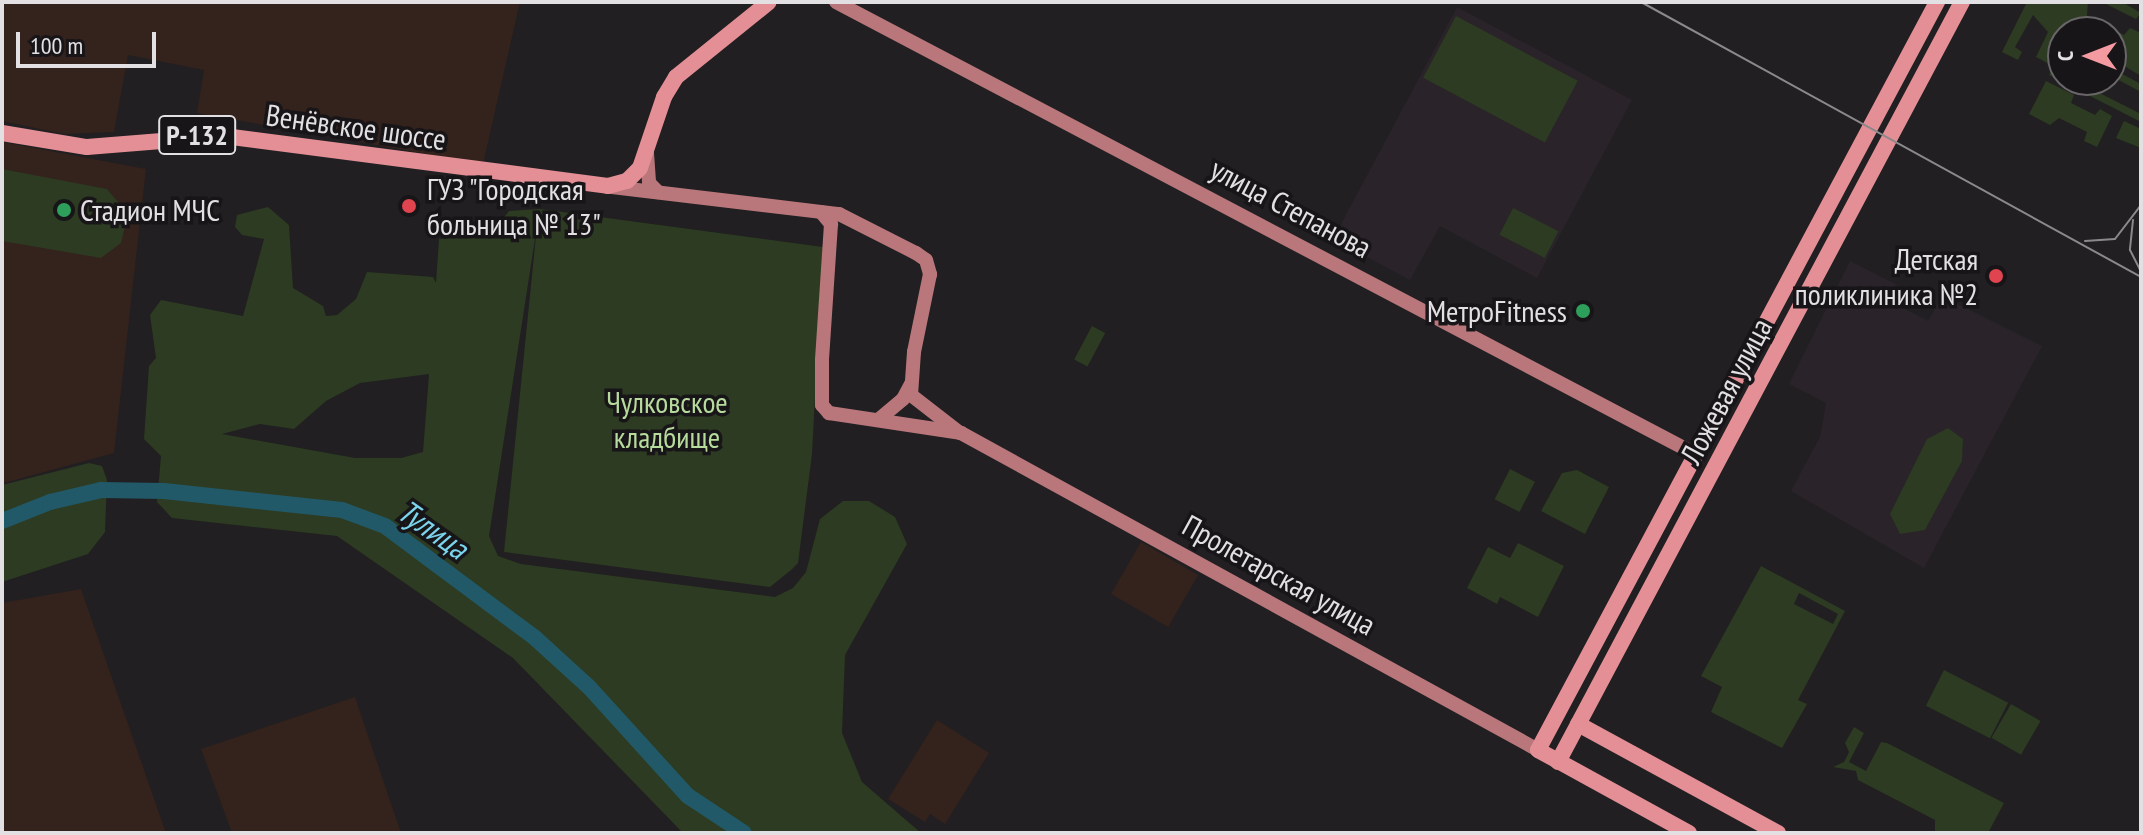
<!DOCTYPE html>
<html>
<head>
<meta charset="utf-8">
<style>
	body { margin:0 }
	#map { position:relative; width:2143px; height:835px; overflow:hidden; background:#211f21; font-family:"PT Sans Narrow",sans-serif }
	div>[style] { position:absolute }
	.industrial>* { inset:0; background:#34221c; transform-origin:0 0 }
	.built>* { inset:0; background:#2a232a }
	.green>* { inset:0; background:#2c3b21; transform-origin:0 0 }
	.river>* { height:16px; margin:-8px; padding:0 8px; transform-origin:8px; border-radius:8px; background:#225968 }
	.secondary>* { height:14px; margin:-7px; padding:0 7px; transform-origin:7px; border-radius:7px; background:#b9777c }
	.primary>* { height:16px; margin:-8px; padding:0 8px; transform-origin:8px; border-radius:8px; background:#e48f96 }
	.tram>* { height:2px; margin:-1px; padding:0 1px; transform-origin:1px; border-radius:1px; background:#8b898b }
	.dots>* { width:22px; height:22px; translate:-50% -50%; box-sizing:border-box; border:4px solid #181518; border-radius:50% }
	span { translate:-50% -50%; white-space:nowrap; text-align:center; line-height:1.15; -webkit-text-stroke:7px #181518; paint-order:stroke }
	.shield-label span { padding:2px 6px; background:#181518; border:2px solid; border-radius:6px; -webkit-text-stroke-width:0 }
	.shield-label { font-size:28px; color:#e2e0e2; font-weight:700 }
	.street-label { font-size:30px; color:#e2e0e2 }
	.poi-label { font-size:30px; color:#e2e0e2 }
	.left { translate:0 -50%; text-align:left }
	.right { translate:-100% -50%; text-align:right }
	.park-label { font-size:30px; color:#b7db9d }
	.water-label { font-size:32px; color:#7bd3ec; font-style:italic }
	.frame { position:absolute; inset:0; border:4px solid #e2e0e2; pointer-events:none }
	.north { position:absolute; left:2047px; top:16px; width:80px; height:80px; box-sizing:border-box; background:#181518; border:2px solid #696669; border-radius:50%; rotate:270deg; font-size:22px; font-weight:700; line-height:32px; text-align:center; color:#e2e0e2 }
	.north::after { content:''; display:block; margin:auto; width:28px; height:36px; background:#f49aa1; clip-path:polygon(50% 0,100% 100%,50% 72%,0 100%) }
	.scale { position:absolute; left:16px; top:32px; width:140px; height:36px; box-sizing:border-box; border:4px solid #e2e0e2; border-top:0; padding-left:10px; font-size:24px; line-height:28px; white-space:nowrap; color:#e2e0e2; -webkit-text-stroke:6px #181518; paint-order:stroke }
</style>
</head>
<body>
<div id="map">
	<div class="industrial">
		<div style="clip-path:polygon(2px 2px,520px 2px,483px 164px,197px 113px,204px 70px,128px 55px,114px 132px,64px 134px,2px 121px)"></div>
		<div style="clip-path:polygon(2px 142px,146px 169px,114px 453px,4px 483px)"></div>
		<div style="left:1141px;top:542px;width:66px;height:60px;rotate:30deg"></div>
		<div style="clip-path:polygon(81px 589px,166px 833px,2px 833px,2px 603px)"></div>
		<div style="clip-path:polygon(355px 697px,401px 833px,232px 833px,201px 749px)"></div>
		<div style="clip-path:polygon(937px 720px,989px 753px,945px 824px,930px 814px,925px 822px,888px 799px)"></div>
	</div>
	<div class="built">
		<div style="clip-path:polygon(1457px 7px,1632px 100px,1537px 278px,1440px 226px,1410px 280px,1333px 239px)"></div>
		<div style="clip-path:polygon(1850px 261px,1899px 286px,1892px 302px,1928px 321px,1942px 296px,2042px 346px,1924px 568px,1791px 491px,1820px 437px,1826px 403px,1789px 384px)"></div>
	</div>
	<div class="green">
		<div style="clip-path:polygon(2027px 2px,2088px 2px,2087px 16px,2124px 35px,2130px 28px,2141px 33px,2141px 76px,2111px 58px,2111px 32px,2063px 32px,2060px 72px,2063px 80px,2074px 80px,2141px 114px,2141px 122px,2049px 75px,2053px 66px,2036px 57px,2048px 32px,2033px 15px,2015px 47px,2022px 52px,2018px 60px,2002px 52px)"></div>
		<div style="clip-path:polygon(2102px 2px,2122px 2px,2141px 13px,2136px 19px)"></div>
		<div style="left:1456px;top:16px;width:138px;height:70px;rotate:28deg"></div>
		<div style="clip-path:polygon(2111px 68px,2141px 84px,2141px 92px,2111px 76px)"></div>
		<div style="clip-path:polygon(2046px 81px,2074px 95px,2071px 103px,2095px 115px,2100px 109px,2112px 116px,2097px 147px,2084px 141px,2087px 132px,2059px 118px,2050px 125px,2029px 114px)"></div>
		<div style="clip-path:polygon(2124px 121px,2141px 129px,2141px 148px,2116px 138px)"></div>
		<div style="clip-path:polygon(2px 169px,107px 189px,128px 214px,121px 243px,101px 258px,2px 241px)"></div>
		<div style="clip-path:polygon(evenodd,268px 207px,289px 225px,293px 288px,323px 306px,326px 316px,337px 315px,356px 299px,367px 272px,433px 277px,436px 283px,439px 239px,488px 237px,509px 211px,540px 209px,823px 247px,812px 454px,798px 563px,791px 570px,770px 587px,504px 552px,537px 226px,489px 536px,498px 556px,521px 564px,775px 597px,793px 588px,806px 572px,820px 519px,843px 501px,869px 501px,895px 517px,907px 544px,845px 655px,842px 733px,862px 782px,921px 833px,683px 833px,513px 658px,337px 536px,172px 518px,157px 502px,161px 456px,144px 439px,149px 366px,156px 358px,150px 315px,161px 300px,243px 316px,264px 239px,242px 235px,235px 227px,237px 215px,268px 207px,429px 374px,423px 452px,401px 458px,355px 458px,222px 434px,260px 424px,294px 429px,326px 401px,360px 383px,429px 374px)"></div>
		<div style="left:1513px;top:208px;width:51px;height:30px;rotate:27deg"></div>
		<div style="left:1092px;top:326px;width:15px;height:38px;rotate:28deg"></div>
		<div style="clip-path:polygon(1948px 428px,1963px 439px,1962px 461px,1925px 530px,1900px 534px,1890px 514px,1927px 439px)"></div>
		<div style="clip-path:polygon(89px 463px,102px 466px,107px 480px,105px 532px,88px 554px,2px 582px,2px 485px)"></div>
		<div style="left:1510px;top:469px;width:28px;height:34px;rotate:27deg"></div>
		<div style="clip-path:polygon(1577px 470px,1609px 487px,1585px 534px,1541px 511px,1562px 473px)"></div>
		<div style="clip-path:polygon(1518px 543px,1564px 566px,1538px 617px,1500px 597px,1497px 604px,1467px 588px,1488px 547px,1510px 558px)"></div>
		<div style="clip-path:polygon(evenodd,1761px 566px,1845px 611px,1798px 700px,1807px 704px,1782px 748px,1711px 712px,1722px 687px,1701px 676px,1761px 566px,1799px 593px,1838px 614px,1833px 624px,1794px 604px,1799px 593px)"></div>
		<div style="left:1944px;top:670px;width:72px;height:40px;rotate:27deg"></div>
		<div style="left:2011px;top:704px;width:34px;height:39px;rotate:30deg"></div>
		<div style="clip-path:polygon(1854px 727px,1864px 733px,1849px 762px,1866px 771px,1881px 742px,1887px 743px,2004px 803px,1988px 833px,1935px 833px,1935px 820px,1858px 780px,1856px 771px,1833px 767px,1844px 762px,1849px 752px,1845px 743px)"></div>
	</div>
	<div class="river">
		<div style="left:2px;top:521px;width:52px;rotate:-21.6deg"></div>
		<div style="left:50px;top:502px;width:52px;rotate:-13.2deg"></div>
		<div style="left:101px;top:490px;width:63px;rotate:0.9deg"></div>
		<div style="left:164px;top:491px;width:179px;rotate:6.1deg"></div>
		<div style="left:342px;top:510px;width:46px;rotate:20.4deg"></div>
		<div style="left:385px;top:526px;width:186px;rotate:36.7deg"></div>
		<div style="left:534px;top:637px;width:74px;rotate:42.3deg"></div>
		<div style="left:589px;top:687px;width:147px;rotate:47.8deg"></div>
		<div style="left:688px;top:796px;width:67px;rotate:33.5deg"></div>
	</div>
	<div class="secondary">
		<div style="left:836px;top:2px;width:973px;rotate:27.75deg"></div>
		<div style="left:647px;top:153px;width:30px;rotate:86deg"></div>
		<div style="left:649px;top:183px;width:13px;rotate:45deg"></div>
		<div style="left:612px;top:187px;width:229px;rotate:6.8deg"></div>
		<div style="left:839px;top:214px;width:86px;rotate:26.9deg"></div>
		<div style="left:916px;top:253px;width:12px;rotate:35deg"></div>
		<div style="left:926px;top:260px;width:15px;rotate:74deg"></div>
		<div style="left:930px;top:274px;width:80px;rotate:101.6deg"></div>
		<div style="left:914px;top:352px;width:43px;rotate:94deg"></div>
		<div style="left:911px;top:395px;width:62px;rotate:37.8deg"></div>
		<div style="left:821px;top:212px;width:16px;rotate:50deg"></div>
		<div style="left:831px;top:224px;width:136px;rotate:93.8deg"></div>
		<div style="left:822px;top:360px;width:45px;rotate:90deg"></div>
		<div style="left:822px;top:405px;width:11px;rotate:49deg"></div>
		<div style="left:829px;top:413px;width:134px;rotate:8.6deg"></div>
		<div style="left:961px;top:433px;width:658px;rotate:28.78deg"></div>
		<div style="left:878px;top:420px;width:33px;rotate:-40deg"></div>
		<div style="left:903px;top:399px;width:17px;rotate:-62deg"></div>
	</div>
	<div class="primary">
		<div style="left:2px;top:133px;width:86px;rotate:9.4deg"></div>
		<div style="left:87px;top:147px;width:137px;rotate:-4.6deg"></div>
		<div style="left:224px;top:136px;width:387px;rotate:7.4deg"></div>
		<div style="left:608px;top:186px;width:20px;rotate:-15deg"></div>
		<div style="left:627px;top:181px;width:18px;rotate:-45deg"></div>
		<div style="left:640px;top:168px;width:75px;rotate:-71.3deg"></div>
		<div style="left:664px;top:97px;width:23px;rotate:-59deg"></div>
		<div style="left:676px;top:77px;width:119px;rotate:-38.9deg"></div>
		<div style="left:1578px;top:724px;width:228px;rotate:28.6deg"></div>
		<div style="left:1558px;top:762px;width:861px;rotate:-62.01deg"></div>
		<div style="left:1689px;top:833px;width:172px;rotate:-151.2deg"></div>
		<div style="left:1538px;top:750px;width:848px;rotate:-61.92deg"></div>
	</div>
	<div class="tram">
		<div style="left:1641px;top:2px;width:571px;rotate:28.81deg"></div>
		<div style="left:2133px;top:220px;width:30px;rotate:96deg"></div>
		<div style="left:2130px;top:250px;width:25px;rotate:63deg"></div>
		<div style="left:2085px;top:241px;width:30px;rotate:-4deg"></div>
		<div style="left:2115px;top:239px;width:43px;rotate:-52.6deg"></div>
	</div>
	<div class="dots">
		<div style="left:409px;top:206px;background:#e0444e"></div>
		<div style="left:64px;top:210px;background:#2e9e5b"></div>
		<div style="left:1996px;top:276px;background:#e0444e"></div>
		<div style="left:1583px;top:311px;background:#2e9e5b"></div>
	</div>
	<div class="shield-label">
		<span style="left:197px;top:135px">Р-132</span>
	</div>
	<div class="street-label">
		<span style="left:356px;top:127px;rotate:8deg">Венёвское шоссе</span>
		<span style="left:1291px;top:208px;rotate:28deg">улица Степанова</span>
		<span style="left:1726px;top:391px;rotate:-62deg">Ложевая улица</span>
		<span style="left:1279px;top:575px;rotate:29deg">Пролетарская улица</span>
	</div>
	<div class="poi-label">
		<span class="left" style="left:427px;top:206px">ГУЗ "Городская<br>больница № 13"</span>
		<span class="left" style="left:80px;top:210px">Стадион МЧС</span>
		<span class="right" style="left:1978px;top:276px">Детская<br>поликлиника №2</span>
		<span class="right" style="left:1567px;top:311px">МетроFitness</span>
	</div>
	<div class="park-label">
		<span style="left:667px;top:419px">Чулковское<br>кладбище</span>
	</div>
	<div class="water-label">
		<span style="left:433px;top:529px;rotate:35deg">Тулица</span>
	</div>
	<div class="frame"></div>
	<div class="north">С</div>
	<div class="scale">100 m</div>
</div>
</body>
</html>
